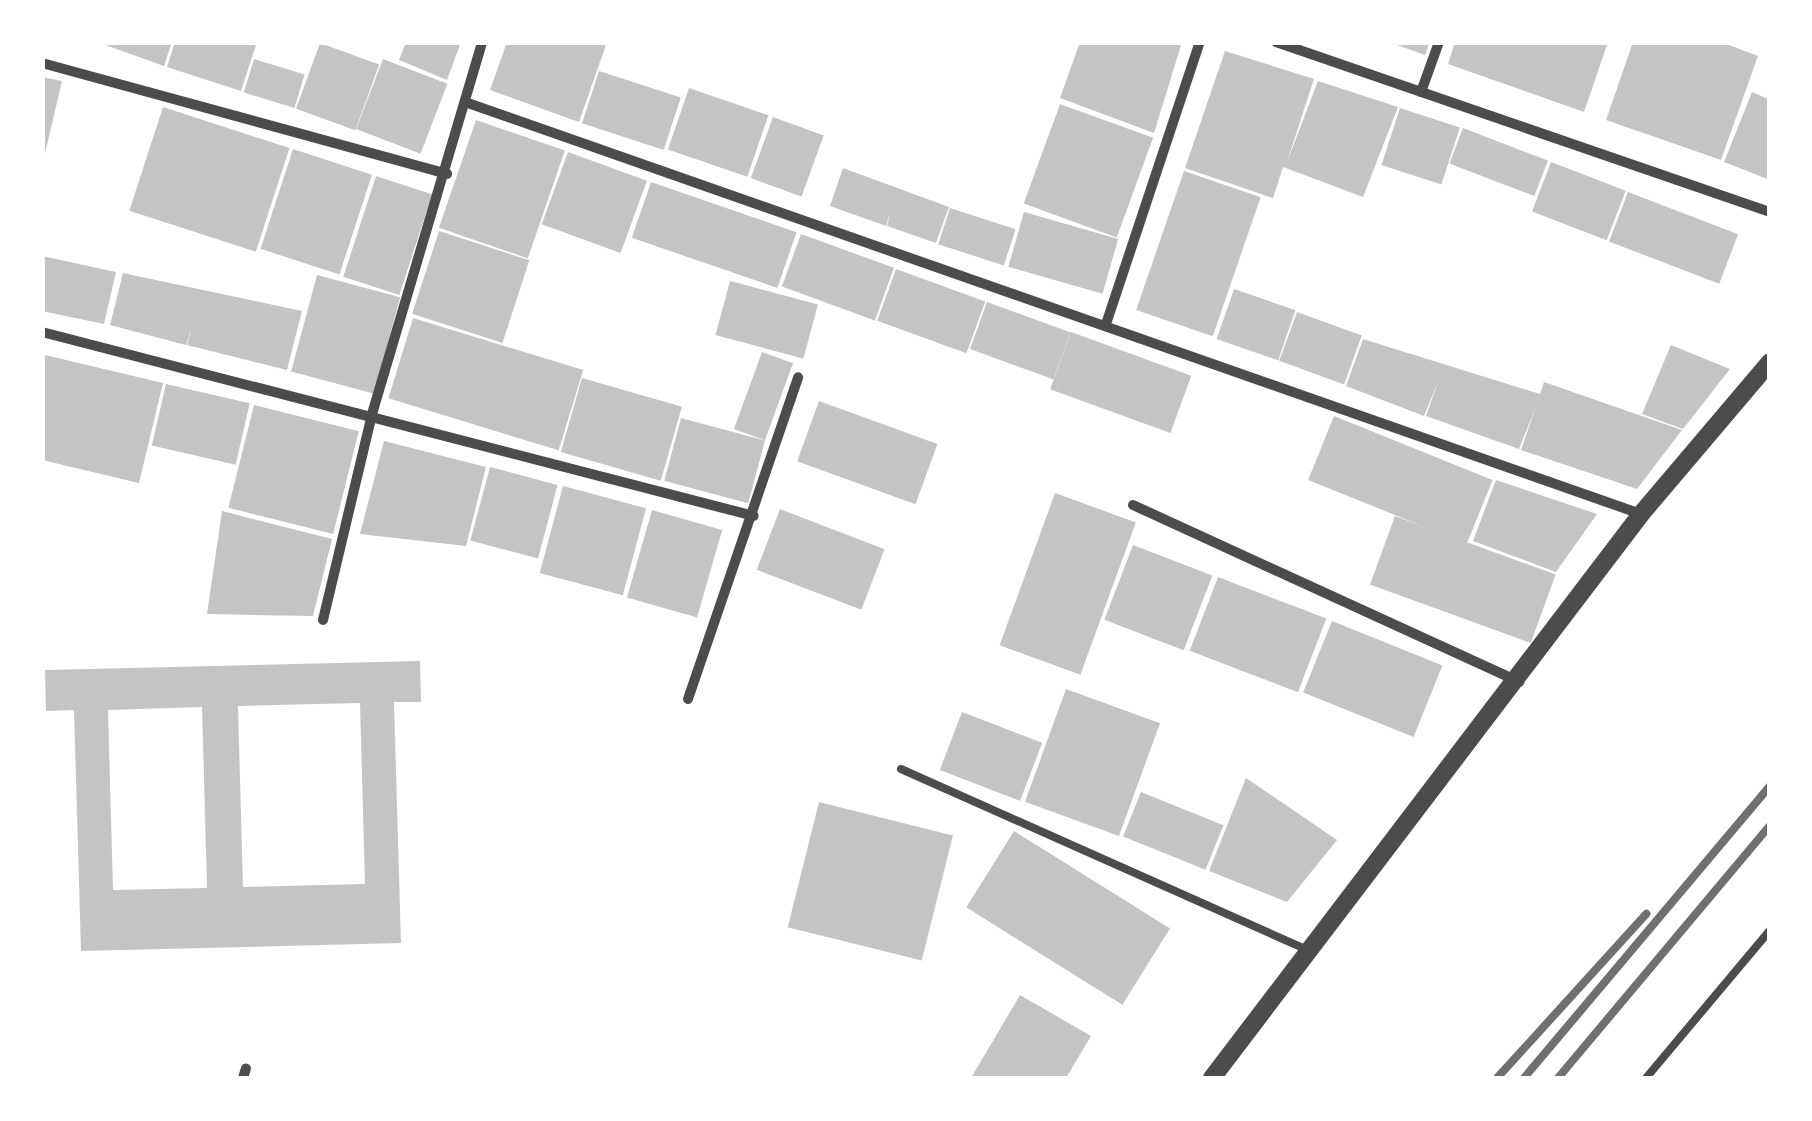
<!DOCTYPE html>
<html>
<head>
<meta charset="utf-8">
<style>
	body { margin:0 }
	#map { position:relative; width:1812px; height:1121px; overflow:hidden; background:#fff; font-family:Bitter,serif }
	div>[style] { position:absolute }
	.building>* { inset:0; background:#c4c4c4; transform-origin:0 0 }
	.service>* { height:8px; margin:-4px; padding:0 4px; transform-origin:4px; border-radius:4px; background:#4c4c4c }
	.minor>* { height:10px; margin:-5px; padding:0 5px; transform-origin:5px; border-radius:5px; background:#4c4c4c }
	.tertiary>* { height:18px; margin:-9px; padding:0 9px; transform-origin:9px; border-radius:9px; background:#4c4c4c }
	.rail>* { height:8px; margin:-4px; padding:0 4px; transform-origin:4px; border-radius:4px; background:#707070 }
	span { translate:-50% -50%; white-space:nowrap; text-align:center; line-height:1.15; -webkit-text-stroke:8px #fff; paint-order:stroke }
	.frame { position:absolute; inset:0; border:45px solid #fff; pointer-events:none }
</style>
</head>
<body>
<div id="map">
	<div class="building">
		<div style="clip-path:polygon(97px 42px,172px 42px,164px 66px)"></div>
		<div style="clip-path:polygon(175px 42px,257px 42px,241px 91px,167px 67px)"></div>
		<div style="clip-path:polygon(406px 42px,461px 42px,447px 80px,399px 60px)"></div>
		<div style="clip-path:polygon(507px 42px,607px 42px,579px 122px,490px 90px)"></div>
		<div style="clip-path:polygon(1080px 42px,1182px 42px,1154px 133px,1060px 98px)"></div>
		<div style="clip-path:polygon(1389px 42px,1430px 42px,1425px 55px)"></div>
		<div style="clip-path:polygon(1455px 42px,1608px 42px,1584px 112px,1448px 64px)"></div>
		<div style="clip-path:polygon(1633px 42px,1721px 42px,1758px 56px,1721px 160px,1606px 120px)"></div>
		<div style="left:320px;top:43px;width:63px;height:70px;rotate:20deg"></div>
		<div style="clip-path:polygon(1225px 51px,1314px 79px,1287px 162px,1318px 81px,1398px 107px,1363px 197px,1283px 167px,1273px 198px,1185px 168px)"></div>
		<div style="left:254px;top:59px;width:53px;height:35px;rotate:17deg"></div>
		<div style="left:383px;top:59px;width:69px;height:75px;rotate:21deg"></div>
		<div style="left:599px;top:71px;width:86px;height:55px;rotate:18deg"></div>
		<div style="clip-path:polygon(42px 77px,62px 81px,44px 158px,42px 158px)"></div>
		<div style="left:689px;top:88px;width:84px;height:65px;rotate:19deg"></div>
		<div style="clip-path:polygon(1752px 92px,1770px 100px,1770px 180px,1724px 162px)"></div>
		<div style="left:1060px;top:104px;width:99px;height:106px;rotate:20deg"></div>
		<div style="left:163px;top:107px;width:133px;height:109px;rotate:18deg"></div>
		<div style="left:1400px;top:108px;width:63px;height:60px;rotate:18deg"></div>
		<div style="left:773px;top:117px;width:54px;height:65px;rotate:20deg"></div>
		<div style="left:476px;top:120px;width:94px;height:114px;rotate:19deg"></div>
		<div style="left:1463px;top:128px;width:91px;height:38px;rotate:21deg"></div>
		<div style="left:293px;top:149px;width:83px;height:105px;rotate:18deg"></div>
		<div style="left:568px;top:152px;width:84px;height:77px;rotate:20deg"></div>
		<div style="left:1551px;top:162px;width:80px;height:53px;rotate:21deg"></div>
		<div style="clip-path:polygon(843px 168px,949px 207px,936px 243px,887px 226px,890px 213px,886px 226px,830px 206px)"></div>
		<div style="left:1184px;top:171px;width:81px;height:147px;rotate:19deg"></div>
		<div style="left:376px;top:176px;width:59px;height:106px;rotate:18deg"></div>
		<div style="left:651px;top:182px;width:154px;height:59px;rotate:19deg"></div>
		<div style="left:1628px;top:192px;width:118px;height:53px;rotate:21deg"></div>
		<div style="left:950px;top:208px;width:69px;height:38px;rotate:18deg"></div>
		<div style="left:1024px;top:212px;width:98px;height:57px;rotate:16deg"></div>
		<div style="left:439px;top:231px;width:95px;height:87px;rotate:18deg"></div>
		<div style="left:801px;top:234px;width:99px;height:56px;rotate:20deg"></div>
		<div style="clip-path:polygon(42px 256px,116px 272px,104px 324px,42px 311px)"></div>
		<div style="left:896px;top:269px;width:95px;height:55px;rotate:20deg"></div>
		<div style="clip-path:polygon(123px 273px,302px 311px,287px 370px,187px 345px,192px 328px,186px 345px,110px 325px)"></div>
		<div style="left:317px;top:275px;width:86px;height:100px;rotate:15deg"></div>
		<div style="left:730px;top:281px;width:91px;height:56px;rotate:15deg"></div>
		<div style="left:1234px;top:289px;width:65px;height:53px;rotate:19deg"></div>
		<div style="left:987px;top:302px;width:89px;height:50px;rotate:20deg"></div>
		<div style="left:1297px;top:312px;width:69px;height:52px;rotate:20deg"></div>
		<div style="left:413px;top:318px;width:178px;height:84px;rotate:17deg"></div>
		<div style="left:1071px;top:332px;width:128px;height:61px;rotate:20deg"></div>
		<div style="clip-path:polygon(1363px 339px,1540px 394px,1544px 382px,1682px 430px,1637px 489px,1521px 450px,1535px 409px,1519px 449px,1426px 416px,1438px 382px,1424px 416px,1346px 386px)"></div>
		<div style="clip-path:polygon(1671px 345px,1730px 369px,1683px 429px,1642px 414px)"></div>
		<div style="left:762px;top:352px;width:33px;height:82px;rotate:20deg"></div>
		<div style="clip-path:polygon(45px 355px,163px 383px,139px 483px,42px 460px)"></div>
		<div style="left:582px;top:378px;width:104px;height:77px;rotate:16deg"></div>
		<div style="left:166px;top:384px;width:86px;height:63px;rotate:13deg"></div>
		<div style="left:819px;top:401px;width:126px;height:64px;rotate:20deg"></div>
		<div style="left:254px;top:405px;width:108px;height:106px;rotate:14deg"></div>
		<div style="left:1334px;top:416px;width:171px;height:69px;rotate:22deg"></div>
		<div style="left:681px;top:418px;width:87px;height:65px;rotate:15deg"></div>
		<div style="clip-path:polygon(384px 441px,486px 467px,466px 546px,360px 534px)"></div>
		<div style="left:490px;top:467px;width:70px;height:76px;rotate:15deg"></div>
		<div style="clip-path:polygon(1496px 480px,1597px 514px,1556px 572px,1473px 541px)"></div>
		<div style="left:563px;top:486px;width:86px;height:90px;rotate:15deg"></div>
		<div style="left:1055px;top:493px;width:86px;height:162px;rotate:20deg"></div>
		<div style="left:780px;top:509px;width:112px;height:65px;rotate:21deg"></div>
		<div style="left:652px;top:510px;width:73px;height:91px;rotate:16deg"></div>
		<div style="clip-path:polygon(222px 511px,332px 539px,313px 616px,207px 614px)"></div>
		<div style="left:1395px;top:516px;width:171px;height:73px;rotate:20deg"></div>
		<div style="left:1133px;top:545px;width:85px;height:80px;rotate:21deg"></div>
		<div style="left:1218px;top:577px;width:116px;height:79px;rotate:21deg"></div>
		<div style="left:1332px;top:621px;width:119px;height:77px;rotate:22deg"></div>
		<div style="clip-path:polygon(evenodd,420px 661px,421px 702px,394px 702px,401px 943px,81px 951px,74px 710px,46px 711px,45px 670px,420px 661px,360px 703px,365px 884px,243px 887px,238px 706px,360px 703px,420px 661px,202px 707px,207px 888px,113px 890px,108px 710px,202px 707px)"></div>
		<div style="left:1066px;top:689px;width:100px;height:120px;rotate:20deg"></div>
		<div style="left:962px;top:712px;width:86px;height:62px;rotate:21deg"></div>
		<div style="clip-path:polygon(1246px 778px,1337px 840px,1287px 902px,1209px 871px)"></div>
		<div style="left:1141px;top:792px;width:89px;height:48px;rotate:22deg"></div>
		<div style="left:819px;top:802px;width:138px;height:129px;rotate:14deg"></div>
		<div style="left:1014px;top:831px;width:184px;height:90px;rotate:32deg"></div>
		<div style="clip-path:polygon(1020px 995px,1091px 1036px,1066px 1078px,971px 1078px)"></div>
	</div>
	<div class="service">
		<div style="left:901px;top:769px;width:443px;rotate:24deg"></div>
		<div style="left:1646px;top:1078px;width:193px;rotate:-50deg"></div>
	</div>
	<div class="minor">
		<div style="left:1276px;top:42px;width:522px;rotate:18.99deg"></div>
		<div style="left:42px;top:63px;width:420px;rotate:15.3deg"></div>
		<div style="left:1421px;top:92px;width:53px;rotate:-70.2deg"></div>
		<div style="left:465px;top:102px;width:1246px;rotate:19.31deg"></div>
		<div style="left:1107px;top:321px;width:294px;rotate:-71.6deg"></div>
		<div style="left:42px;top:332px;width:735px;rotate:14.49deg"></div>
		<div style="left:1133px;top:505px;width:425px;rotate:24.6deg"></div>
		<div style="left:323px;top:620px;width:212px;rotate:-76.6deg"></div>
		<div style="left:372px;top:414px;width:388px;rotate:-73.5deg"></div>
		<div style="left:688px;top:699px;width:340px;rotate:-71.1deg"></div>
		<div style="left:243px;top:1078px;width:10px;rotate:-73deg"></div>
	</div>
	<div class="tertiary">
		<div style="left:1212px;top:1078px;width:709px;rotate:-52.74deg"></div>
		<div style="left:1641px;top:514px;width:199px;rotate:-49.7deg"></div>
	</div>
	<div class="rail">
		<div style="left:1497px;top:1078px;width:222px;rotate:-47.7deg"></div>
		<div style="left:1524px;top:1078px;width:382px;rotate:-49.9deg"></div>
		<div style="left:1558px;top:1078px;width:330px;rotate:-50deg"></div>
	</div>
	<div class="frame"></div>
</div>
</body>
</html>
